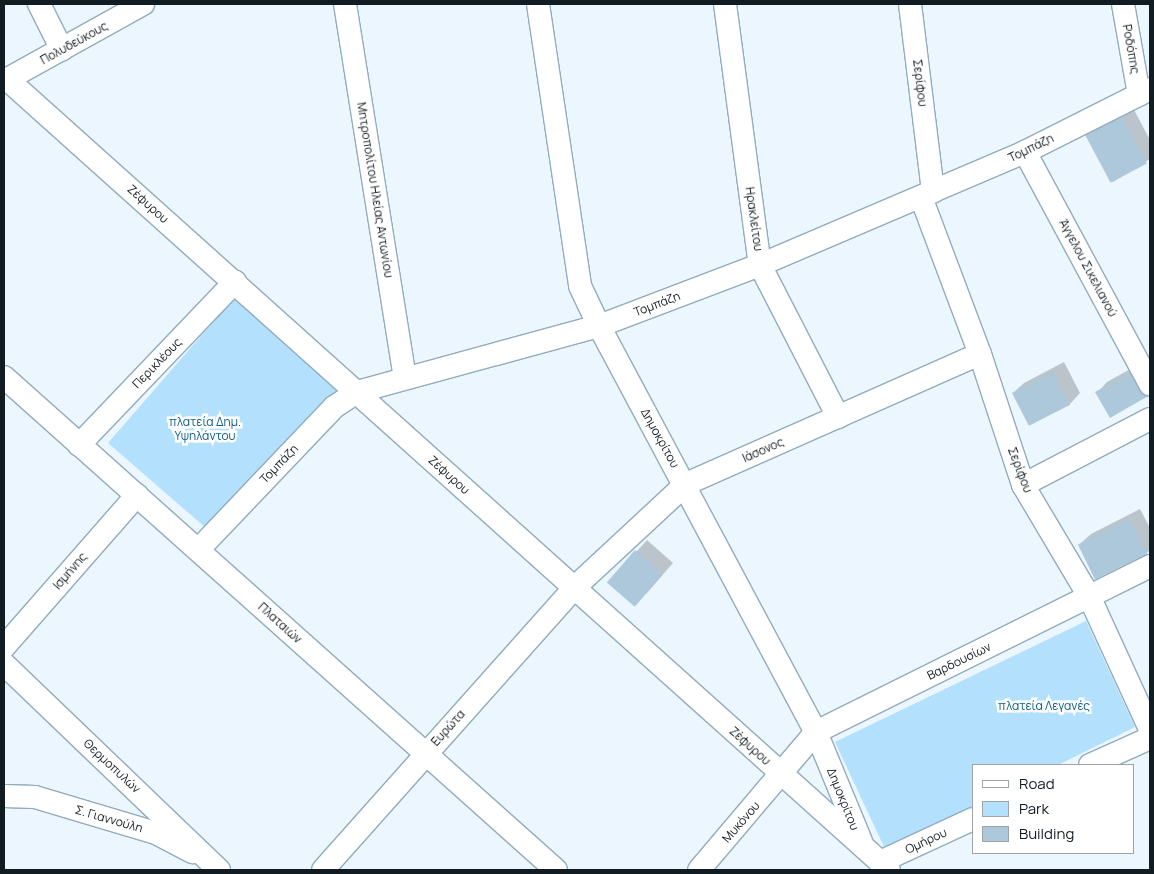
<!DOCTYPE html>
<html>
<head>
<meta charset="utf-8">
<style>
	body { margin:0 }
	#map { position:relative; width:1154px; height:874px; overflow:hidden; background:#ebf6fe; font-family:Manrope,sans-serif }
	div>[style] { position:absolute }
	.green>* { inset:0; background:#b3e0fd; transform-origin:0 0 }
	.shadow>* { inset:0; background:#0003 }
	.building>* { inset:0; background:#adc8db; transform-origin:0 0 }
	.roads { filter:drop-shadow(1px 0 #91acbe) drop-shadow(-1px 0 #91acbe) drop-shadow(0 1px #91acbe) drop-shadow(0 -1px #91acbe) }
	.minor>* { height:22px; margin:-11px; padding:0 11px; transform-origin:11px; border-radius:11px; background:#fff }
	span { translate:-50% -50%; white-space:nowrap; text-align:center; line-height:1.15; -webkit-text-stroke:5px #fff; paint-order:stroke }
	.street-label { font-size:12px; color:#111b22 }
	.park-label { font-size:12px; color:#0b5d84 }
	.frame { position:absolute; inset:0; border:5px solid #111b22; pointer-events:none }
	.legend { position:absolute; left:972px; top:764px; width:162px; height:90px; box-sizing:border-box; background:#fff; border:1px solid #a0a4a7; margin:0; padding:6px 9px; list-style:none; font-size:15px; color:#111b22 }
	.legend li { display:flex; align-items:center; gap:10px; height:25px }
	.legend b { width:25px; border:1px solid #a0a4a7 }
</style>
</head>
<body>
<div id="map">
	<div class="green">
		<div style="left:234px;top:298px;width:138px;height:192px;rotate:41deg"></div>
		<div style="clip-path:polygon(1086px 621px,1135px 727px,1058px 765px,973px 765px,973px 807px,885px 849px,835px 742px)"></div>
	</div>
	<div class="shadow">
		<div style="clip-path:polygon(1132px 106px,1150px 140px,1150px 159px,1113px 182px,1087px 135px,1097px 124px)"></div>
		<div style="clip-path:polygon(1150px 358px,1150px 394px,1097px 393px,1107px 382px)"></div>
		<div style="clip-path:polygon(1064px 362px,1080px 393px,1070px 404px,1030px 425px,1013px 393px,1024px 383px)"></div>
		<div style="clip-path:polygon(1140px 509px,1150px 528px,1150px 549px,1147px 553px,1080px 544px,1091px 534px)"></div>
		<div style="clip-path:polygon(647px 540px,673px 563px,646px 594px,609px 582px)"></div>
	</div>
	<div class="building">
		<div style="left:1121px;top:115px;width:55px;height:41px;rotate:62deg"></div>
		<div style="clip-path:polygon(1139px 368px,1150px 388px,1150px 395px,1110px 418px,1095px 392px)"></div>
		<div style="left:1053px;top:372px;width:37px;height:46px;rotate:63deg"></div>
		<div style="left:1130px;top:519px;width:39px;height:58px;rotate:64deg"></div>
		<div style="left:635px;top:550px;width:37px;height:43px;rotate:41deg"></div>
	</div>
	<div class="roads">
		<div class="minor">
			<div style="left:39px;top:4px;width:51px;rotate:63.4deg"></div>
			<div style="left:345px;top:4px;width:378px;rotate:80.9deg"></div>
			<div style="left:538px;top:4px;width:285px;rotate:81.5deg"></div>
			<div style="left:580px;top:286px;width:44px;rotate:64.6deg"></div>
			<div style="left:599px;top:326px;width:460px;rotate:61.9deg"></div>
			<div style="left:816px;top:732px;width:118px;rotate:67.6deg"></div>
			<div style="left:725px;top:4px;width:263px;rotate:82.4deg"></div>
			<div style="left:760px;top:265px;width:171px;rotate:62.8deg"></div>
			<div style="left:910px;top:4px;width:189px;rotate:83deg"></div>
			<div style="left:1123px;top:4px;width:92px;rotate:80deg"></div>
			<div style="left:8px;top:80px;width:1183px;rotate:41.88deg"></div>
			<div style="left:4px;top:81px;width:159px;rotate:-29deg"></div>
			<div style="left:1025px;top:152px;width:264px;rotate:61.7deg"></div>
			<div style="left:921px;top:197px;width:168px;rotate:69.4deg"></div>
			<div style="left:980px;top:354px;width:138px;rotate:71.8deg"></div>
			<div style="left:1023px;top:485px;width:129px;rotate:59.3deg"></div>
			<div style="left:1089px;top:596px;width:146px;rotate:65.4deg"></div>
			<div style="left:4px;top:377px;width:740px;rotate:41.77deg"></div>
			<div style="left:79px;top:445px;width:226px;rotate:-46.3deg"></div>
			<div style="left:1023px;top:485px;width:143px;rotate:-27.5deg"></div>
			<div style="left:198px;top:550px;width:197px;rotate:-46.4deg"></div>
			<div style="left:334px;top:407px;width:27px;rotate:-33deg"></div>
			<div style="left:357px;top:392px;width:251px;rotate:-15.3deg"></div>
			<div style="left:599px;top:326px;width:172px;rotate:-20.8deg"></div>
			<div style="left:760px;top:265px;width:288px;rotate:-23.1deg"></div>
			<div style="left:1025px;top:152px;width:140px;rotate:-26.7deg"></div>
			<div style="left:4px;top:647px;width:202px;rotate:-48.8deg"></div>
			<div style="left:4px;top:664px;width:298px;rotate:43.8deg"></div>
			<div style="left:1090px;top:765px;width:66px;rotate:-24.2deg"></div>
			<div style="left:4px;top:796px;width:31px;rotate:2deg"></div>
			<div style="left:35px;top:797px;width:126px;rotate:16.6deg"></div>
			<div style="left:156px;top:833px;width:41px;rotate:27.8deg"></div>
			<div style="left:880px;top:862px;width:102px;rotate:-24.8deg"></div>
			<div style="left:323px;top:870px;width:378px;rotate:-48.3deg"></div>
			<div style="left:574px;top:588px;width:153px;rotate:-42.9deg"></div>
			<div style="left:686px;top:484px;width:321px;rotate:-23.9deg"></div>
			<div style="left:699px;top:870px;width:181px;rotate:-49.7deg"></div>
			<div style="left:816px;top:732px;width:373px;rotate:-26.4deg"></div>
		</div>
	</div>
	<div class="street-label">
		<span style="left:74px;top:43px;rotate:-29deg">Πολυδεύκους</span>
		<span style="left:1131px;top:49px;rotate:80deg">Ροδόπης</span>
		<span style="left:920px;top:83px;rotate:83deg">Σερίφου</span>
		<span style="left:1031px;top:148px;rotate:-26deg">Τομπάζη</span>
		<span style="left:375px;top:190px;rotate:81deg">Μητροπολίτου Ηλείας Αντωνίου</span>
		<span style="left:148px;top:204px;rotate:42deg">Ζέφυρου</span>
		<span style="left:754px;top:219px;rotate:82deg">Ηρακλείτου</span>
		<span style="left:1088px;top:268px;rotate:62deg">Άγγελου Σικελιανού</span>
		<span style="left:657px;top:304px;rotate:-21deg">Τομπάζη</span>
		<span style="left:157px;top:363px;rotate:-46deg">Περικλέους</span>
		<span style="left:660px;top:438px;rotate:61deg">Δημοκρίτου</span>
		<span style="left:763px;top:450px;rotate:-24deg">Ιάσονος</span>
		<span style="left:279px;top:464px;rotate:-46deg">Τομπάζη</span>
		<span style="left:1020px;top:470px;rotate:69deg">Σερίφου</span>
		<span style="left:449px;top:475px;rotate:42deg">Ζέφυρου</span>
		<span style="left:70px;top:571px;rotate:-49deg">Ισμήνης</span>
		<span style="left:280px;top:623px;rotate:42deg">Πλαταιών</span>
		<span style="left:959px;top:661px;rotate:-26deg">Βαρδουσίων</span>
		<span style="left:448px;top:728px;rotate:-48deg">Ευρώτα</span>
		<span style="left:750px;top:746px;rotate:42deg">Ζέφυρου</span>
		<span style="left:112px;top:766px;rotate:43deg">Θερμοπυλών</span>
		<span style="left:843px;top:799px;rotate:68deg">Δημοκρίτου</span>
		<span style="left:109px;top:819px;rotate:16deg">Σ. Γιαννούλη</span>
		<span style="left:741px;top:822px;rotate:-49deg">Μυκόνου</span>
		<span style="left:926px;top:841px;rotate:-25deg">Ομήρου</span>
	</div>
	<div class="park-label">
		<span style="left:205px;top:429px">πλατεία Δημ.<br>Υψηλάντου</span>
		<span style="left:1044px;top:706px">πλατεία Λεγανές</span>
	</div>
	<div class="frame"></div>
	<ul class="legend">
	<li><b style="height:6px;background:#fff"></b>Road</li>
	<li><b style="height:14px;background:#b3e0fd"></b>Park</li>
	<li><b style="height:14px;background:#adc8db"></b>Building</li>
	</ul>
</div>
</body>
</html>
